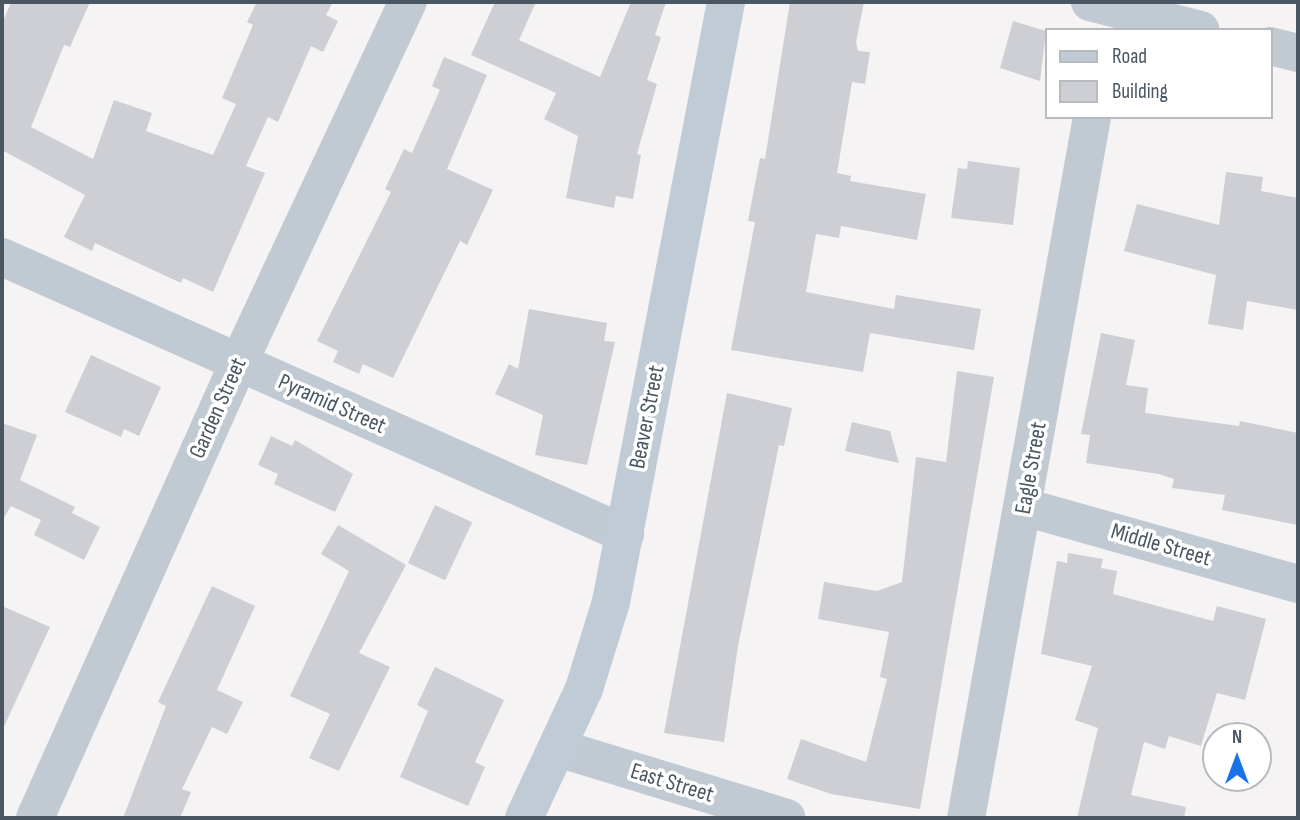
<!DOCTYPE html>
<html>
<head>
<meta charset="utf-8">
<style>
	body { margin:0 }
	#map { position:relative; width:1300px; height:820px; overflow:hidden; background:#f5f3f3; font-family:"Sofia Sans Condensed",sans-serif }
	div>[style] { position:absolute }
	.building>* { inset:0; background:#cdcfd5; transform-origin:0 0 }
	.street>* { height:38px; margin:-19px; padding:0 19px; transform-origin:19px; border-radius:19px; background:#c1cad2 }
	.secondary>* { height:38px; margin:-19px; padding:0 19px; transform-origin:19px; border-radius:19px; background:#c1cbd6 }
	span { translate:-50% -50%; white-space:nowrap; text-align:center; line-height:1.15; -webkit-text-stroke:7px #fff; paint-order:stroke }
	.street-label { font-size:23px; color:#4a5661 }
	.frame { position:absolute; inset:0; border:4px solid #4a5661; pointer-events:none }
	.legend { position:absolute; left:1045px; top:28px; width:228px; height:91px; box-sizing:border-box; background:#fff; border:2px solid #b7bbc0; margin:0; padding:9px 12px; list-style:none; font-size:21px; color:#4a5661 }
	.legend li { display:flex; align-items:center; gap:14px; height:35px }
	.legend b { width:35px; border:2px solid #b7bbc0 }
	.north { position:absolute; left:1202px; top:722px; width:70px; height:70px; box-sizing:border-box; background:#fff; border:2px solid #b7bbc0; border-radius:50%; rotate:0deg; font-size:19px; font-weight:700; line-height:28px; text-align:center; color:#4a5661 }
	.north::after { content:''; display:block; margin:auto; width:24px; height:32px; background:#1a73e8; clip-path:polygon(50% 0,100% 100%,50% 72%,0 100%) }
</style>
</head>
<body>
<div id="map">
	<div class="building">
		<div style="clip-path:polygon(11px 2px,90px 2px,70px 47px,64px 45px,31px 127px,93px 159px,114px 100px,152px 113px,146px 131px,213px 155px,236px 104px,222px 98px,253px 25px,247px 22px,257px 2px,333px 2px,326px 15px,338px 21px,323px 52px,311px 46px,278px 122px,268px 117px,246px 166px,265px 173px,213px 292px,183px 278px,181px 283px,95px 243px,92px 251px,64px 237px,85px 195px,2px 150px,2px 24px)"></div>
		<div style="clip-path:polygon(495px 2px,536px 2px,519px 40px,600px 77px,631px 2px,666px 2px,655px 35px,661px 37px,647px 80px,657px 84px,637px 154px,641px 155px,633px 199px,616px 196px,614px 208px,566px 198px,578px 136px,544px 119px,556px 93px,471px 55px)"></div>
		<div style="clip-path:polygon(790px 2px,864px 2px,856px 42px,858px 51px,870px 52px,865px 84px,852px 82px,837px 173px,851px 176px,850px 181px,926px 194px,917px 240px,841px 226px,839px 238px,816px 234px,806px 292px,894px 309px,896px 295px,981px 309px,974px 350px,870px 333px,863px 372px,731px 350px,755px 222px,748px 221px,760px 158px,765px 159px)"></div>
		<div style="clip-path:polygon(1013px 21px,1046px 31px,1040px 81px,1000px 68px)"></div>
		<div style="clip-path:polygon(444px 57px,487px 75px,447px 169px,493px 190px,467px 245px,460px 241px,393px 378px,363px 364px,359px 374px,333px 362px,338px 351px,317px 341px,391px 192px,385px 189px,404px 149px,412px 153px,440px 90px,432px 86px)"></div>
		<div style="clip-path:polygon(968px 161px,1020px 168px,1013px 225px,951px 218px,958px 168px,967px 169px)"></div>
		<div style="clip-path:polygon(1226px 172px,1263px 177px,1261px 191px,1298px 198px,1298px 310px,1247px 301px,1243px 330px,1208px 324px,1216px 275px,1124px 251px,1137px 204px,1219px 225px)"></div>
		<div style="clip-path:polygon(529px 309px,607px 323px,604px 341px,615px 342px,587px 465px,535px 455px,543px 415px,495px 394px,509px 364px,518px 369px)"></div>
		<div style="clip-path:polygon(1101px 333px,1135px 340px,1126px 385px,1148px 388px,1145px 413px,1239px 426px,1240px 421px,1298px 433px,1298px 525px,1222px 510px,1225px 495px,1172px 488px,1174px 479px,1159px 474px,1086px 463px,1090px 435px,1081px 434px)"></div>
		<div style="clip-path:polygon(91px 355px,161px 387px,139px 436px,124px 429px,121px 437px,65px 412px)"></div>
		<div style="clip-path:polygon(957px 371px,994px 377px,920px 809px,831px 794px,787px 779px,801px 739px,866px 762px,887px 679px,880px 677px,889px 632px,818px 619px,824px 582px,877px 591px,902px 582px,916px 457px,946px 462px)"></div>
		<div style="clip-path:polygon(727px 393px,792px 408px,784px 446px,779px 445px,738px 646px,724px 742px,664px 733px)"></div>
		<div style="clip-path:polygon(852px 422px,890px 431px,899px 463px,845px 451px)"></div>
		<div style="clip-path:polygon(2px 423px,37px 435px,20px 480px,75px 507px,72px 513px,100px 527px,84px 560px,34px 535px,41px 520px,11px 506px,2px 521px)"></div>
		<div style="clip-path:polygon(271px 436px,292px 446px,295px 440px,353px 474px,335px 512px,274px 484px,278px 474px,258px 465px)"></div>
		<div style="left:435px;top:505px;width:41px;height:64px;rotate:25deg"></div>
		<div style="clip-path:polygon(338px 525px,406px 565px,359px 653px,390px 667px,339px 771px,309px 758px,330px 714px,290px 696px,349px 571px,321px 554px)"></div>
		<div style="clip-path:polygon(1068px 553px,1103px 559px,1101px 568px,1117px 571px,1113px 594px,1213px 621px,1217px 606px,1266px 619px,1245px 700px,1217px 693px,1201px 746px,1169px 736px,1165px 749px,1144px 742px,1131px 795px,1186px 807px,1184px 818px,1077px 818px,1098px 728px,1075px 720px,1092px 666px,1041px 654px,1057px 561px,1067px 563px)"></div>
		<div style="clip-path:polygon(212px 586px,255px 606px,217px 690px,243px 702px,227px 734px,212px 727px,182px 789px,191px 792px,180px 818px,123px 818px,166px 706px,158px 702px)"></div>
		<div style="clip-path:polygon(2px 606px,50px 627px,2px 731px)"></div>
		<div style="clip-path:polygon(435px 667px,504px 700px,475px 762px,485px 767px,468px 806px,400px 777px,428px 711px,417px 705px)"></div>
	</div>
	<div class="street">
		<div style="left:1090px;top:2px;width:114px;rotate:14.2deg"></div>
		<div style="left:1270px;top:46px;width:29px;rotate:14deg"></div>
		<div style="left:2px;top:257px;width:682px;rotate:23.97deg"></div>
		<div style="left:1024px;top:507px;width:285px;rotate:15.7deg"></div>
		<div style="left:558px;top:748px;width:239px;rotate:17deg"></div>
		<div style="left:35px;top:818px;width:500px;rotate:-65.9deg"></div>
		<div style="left:239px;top:362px;width:398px;rotate:-64.9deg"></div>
		<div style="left:966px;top:818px;width:712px;rotate:-79.81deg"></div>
	</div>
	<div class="secondary">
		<div style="left:524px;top:818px;width:142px;rotate:-65.1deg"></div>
		<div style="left:584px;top:689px;width:91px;rotate:-72.8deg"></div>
		<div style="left:611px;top:602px;width:611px;rotate:-79.15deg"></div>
	</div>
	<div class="street-label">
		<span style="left:332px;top:404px;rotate:24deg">Pyramid Street</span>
		<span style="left:218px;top:408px;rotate:-66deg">Garden Street</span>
		<span style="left:647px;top:417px;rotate:-79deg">Beaver Street</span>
		<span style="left:1031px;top:468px;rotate:-80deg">Eagle Street</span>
		<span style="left:1161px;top:545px;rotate:16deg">Middle Street</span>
		<span style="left:672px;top:783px;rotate:17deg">East Street</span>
	</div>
	<div class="frame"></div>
	<ul class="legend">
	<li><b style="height:9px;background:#c1cbd6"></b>Road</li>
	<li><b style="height:19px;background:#cdcfd5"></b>Building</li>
	</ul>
	<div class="north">N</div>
</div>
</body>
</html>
